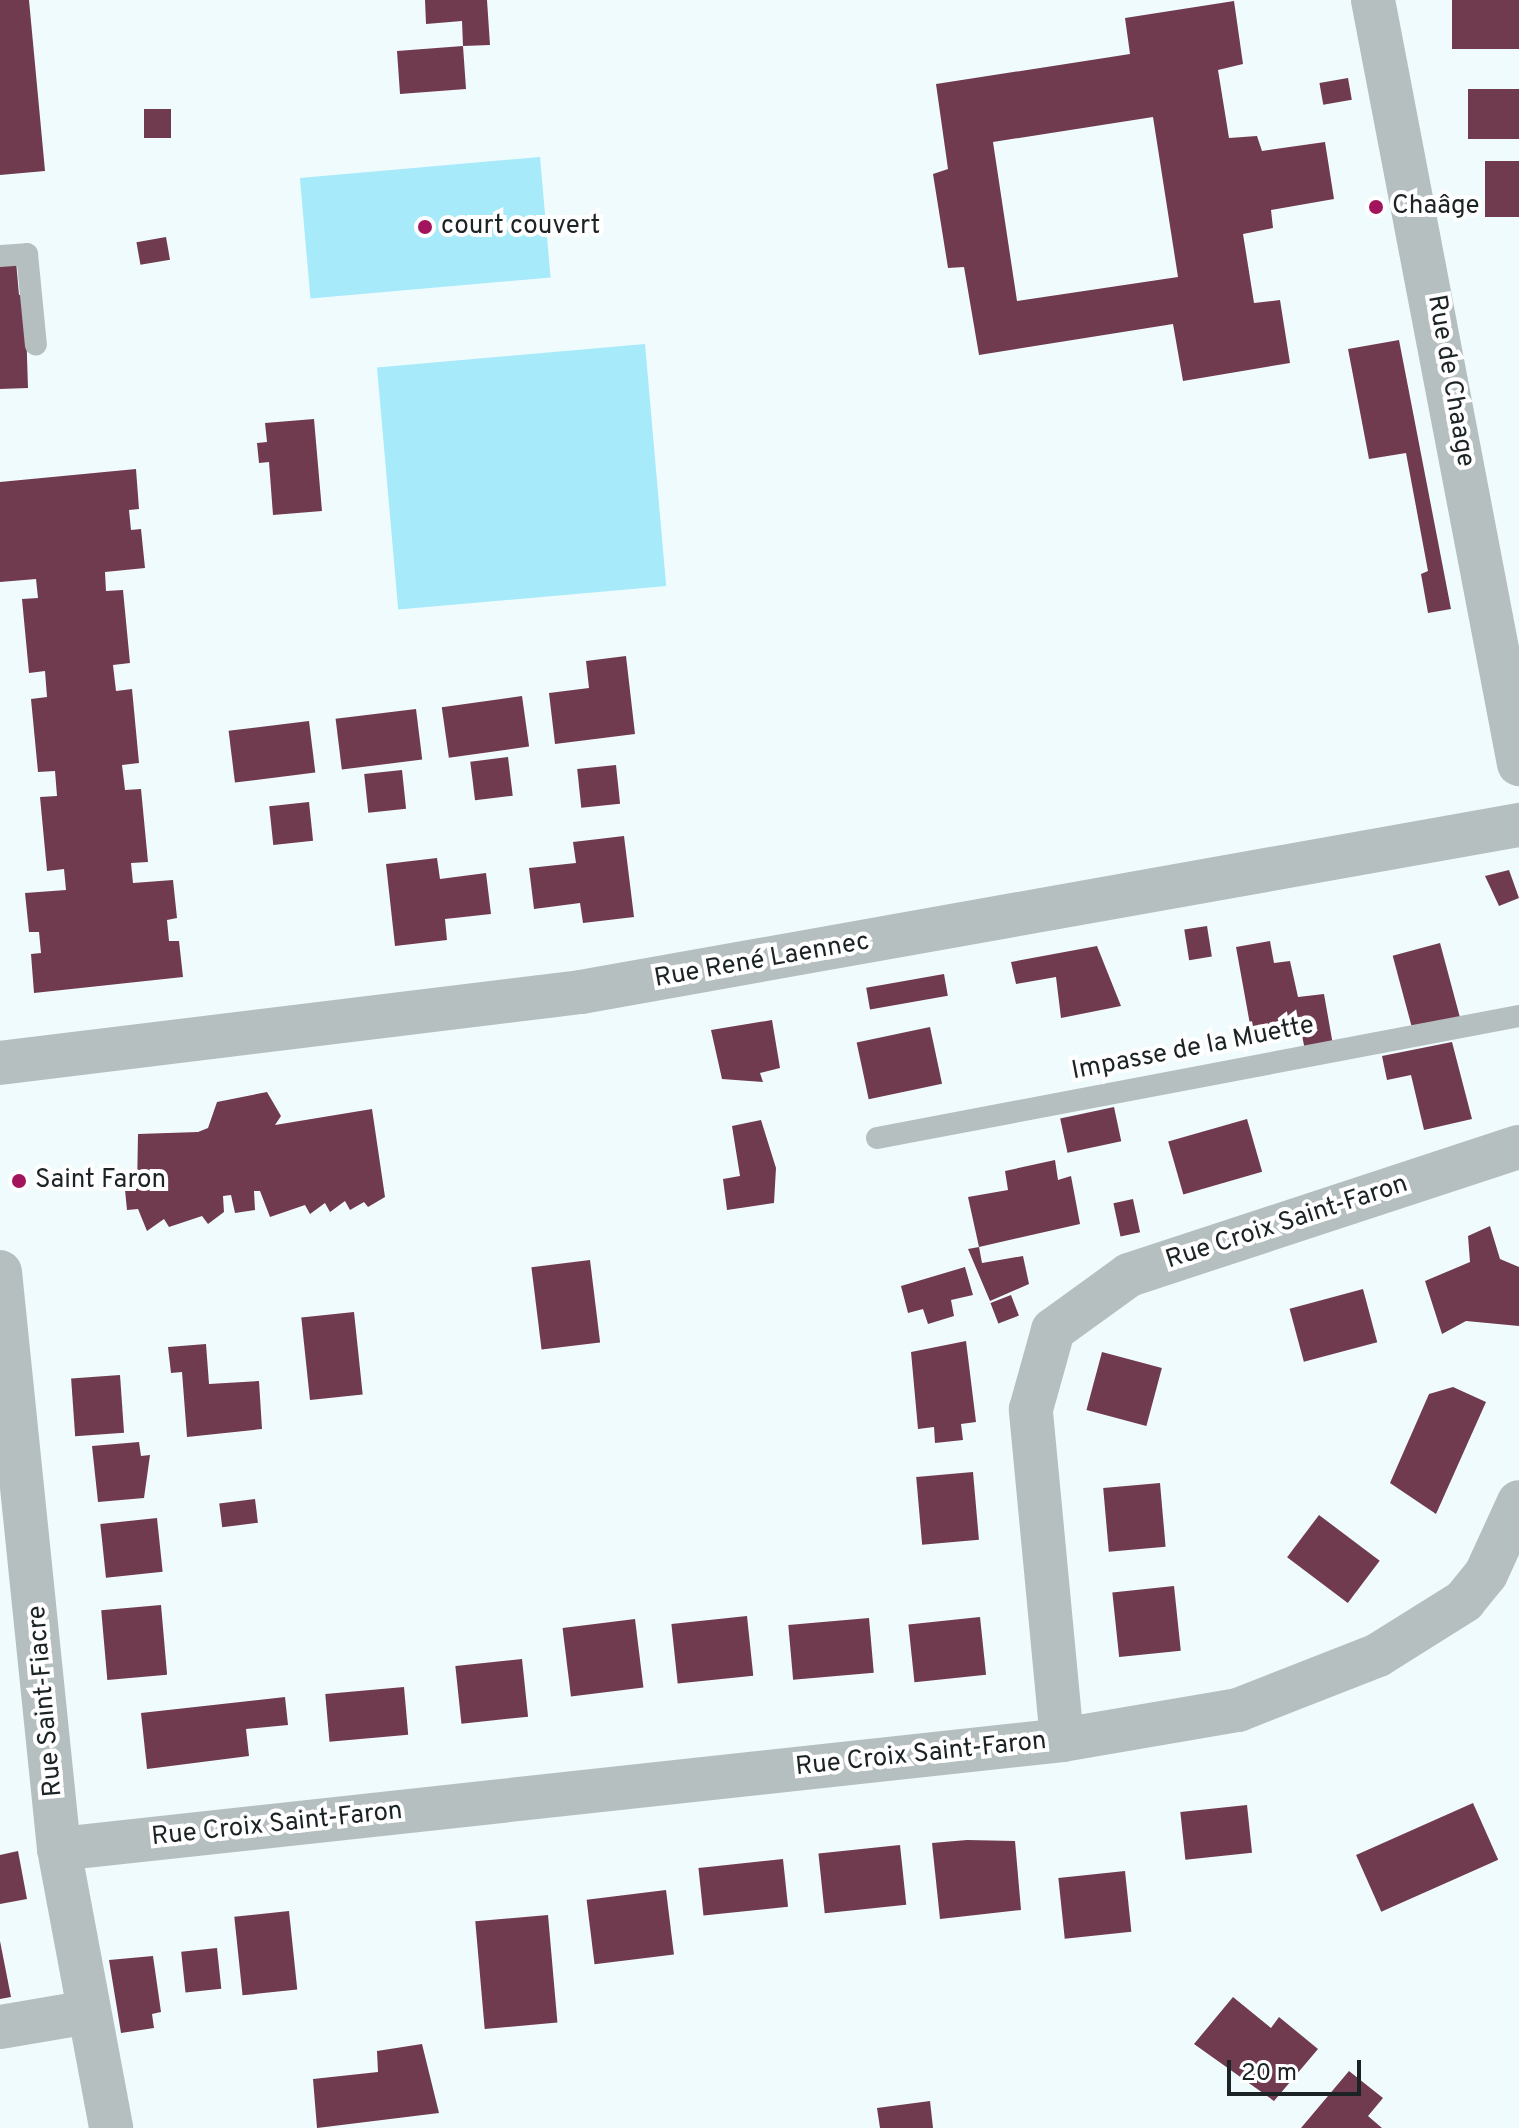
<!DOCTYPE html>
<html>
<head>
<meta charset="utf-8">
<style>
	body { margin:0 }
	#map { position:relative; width:1519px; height:2128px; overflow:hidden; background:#f0fbfe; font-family:Overpass,sans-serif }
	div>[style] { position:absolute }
	.green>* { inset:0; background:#a7eaf9; transform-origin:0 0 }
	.building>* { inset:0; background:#703b4e; transform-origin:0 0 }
	.service>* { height:22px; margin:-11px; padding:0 11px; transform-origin:11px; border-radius:11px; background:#b6bfc0 }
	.minor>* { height:44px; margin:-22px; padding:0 22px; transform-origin:22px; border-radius:22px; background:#b6bfc0 }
	.dots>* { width:22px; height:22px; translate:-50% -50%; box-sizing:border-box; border:4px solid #fff; border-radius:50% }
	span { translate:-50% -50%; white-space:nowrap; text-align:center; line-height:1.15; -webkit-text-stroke:8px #fff; paint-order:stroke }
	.poi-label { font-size:26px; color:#1c2324 }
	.left { translate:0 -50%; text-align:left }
	.street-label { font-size:26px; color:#1c2324 }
	.scale { position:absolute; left:1227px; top:2060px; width:134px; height:36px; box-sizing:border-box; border:4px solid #1c2324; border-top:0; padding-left:10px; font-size:24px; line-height:28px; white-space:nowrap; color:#1c2324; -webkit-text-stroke:6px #fff; paint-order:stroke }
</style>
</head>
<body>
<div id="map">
	<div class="green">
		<div style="left:540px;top:157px;width:121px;height:241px;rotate:85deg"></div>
		<div style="left:645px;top:344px;width:243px;height:269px;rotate:85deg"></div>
	</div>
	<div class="building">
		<div style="clip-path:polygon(0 0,29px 0,45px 171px,0 175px)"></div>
		<div style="clip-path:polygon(425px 0,487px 0,490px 45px,463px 46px,466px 89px,400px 94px,397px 51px,463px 46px,462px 21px,426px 24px)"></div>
		<div style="left:1452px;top:0;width:67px;height:49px"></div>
		<div style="clip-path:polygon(evenodd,1234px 1px,1243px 64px,1218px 70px,1229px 138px,1257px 136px,1262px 151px,1325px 142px,1334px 199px,1271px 210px,1273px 228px,1243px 234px,1254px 303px,1280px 300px,1290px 363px,1183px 381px,1173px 324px,979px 355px,964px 267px,948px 268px,933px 174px,948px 169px,936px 84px,1130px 54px,1125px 18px,1234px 1px,1153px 117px,1178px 277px,1017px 301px,993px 142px,1153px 117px)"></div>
		<div style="left:1348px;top:78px;width:22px;height:29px;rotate:80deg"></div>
		<div style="left:1519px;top:89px;width:50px;height:51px;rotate:90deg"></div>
		<div style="left:144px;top:109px;width:27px;height:29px"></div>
		<div style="left:1519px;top:161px;width:56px;height:34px;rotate:90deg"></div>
		<div style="left:166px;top:237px;width:23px;height:30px;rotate:80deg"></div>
		<div style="clip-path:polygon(16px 261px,19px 295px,25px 294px,28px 388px,0 389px,0 262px)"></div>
		<div style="clip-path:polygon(1399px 340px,1451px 609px,1428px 613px,1421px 574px,1428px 571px,1406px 453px,1369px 459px,1348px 349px)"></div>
		<div style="clip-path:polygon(314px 419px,322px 511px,273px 515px,269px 462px,259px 463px,257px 443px,267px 442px,265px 423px)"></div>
		<div style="clip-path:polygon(136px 469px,139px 509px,129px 510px,131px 530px,141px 529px,145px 568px,105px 572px,106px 591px,123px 590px,130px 663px,113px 665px,116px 691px,132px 689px,139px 763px,122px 765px,125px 790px,141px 789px,148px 862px,131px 863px,133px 883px,173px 880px,177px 918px,167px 920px,169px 941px,179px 941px,183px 977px,34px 993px,31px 954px,41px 953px,39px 932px,29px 932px,25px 893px,66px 890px,64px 869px,47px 871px,40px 797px,57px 796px,55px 771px,38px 772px,31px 699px,47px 697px,45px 671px,29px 673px,22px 599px,38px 598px,36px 579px,0 582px,0 482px)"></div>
		<div style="clip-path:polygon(626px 656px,635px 734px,555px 744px,549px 693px,589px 688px,586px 661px)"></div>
		<div style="left:522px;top:696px;width:51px;height:81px;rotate:82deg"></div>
		<div style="left:416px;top:709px;width:51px;height:81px;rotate:83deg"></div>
		<div style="left:309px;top:721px;width:52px;height:81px;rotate:83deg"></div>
		<div style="left:508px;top:757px;width:39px;height:38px;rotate:83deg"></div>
		<div style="left:616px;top:765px;width:39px;height:39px;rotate:84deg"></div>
		<div style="left:402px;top:770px;width:39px;height:38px;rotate:84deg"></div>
		<div style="left:309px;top:802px;width:39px;height:40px;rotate:84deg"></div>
		<div style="clip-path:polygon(624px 836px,634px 917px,583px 923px,580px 903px,534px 909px,529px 868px,576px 863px,573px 842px)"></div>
		<div style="clip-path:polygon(437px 858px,440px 879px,486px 873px,491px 914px,445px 919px,447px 940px,395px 946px,386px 864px)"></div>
		<div style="clip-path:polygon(1509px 870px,1519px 898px,1499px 906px,1485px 876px)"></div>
		<div style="left:1207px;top:926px;width:31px;height:23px;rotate:81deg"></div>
		<div style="clip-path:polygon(1270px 941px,1274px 963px,1290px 961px,1298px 997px,1324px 994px,1333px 1045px,1305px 1050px,1299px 1021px,1251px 1030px,1236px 947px)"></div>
		<div style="left:1440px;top:943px;width:80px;height:49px;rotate:75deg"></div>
		<div style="clip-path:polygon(1097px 946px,1121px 1006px,1061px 1018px,1056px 977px,1016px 984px,1011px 962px)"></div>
		<div style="left:944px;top:974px;width:22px;height:79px;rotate:80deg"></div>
		<div style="clip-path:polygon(772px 1020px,780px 1068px,760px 1073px,763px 1082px,722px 1079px,711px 1030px)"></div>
		<div style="left:930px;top:1027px;width:58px;height:75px;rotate:78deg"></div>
		<div style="clip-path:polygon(1452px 1042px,1472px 1119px,1424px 1130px,1411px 1075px,1387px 1080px,1382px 1056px)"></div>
		<div style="clip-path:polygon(267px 1092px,281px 1116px,275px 1125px,372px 1109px,385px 1197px,368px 1207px,364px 1202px,350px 1210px,345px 1201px,330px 1212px,325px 1203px,310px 1214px,305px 1205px,270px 1217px,260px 1191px,254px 1191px,255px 1210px,235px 1213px,231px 1195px,223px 1196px,224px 1212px,208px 1224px,202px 1216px,169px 1227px,164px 1219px,147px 1231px,138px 1209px,127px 1210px,125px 1190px,137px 1189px,138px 1134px,198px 1132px,208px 1128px,217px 1102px)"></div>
		<div style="left:1114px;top:1107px;width:35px;height:55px;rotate:78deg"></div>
		<div style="left:1247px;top:1119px;width:55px;height:82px;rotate:74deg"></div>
		<div style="clip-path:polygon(761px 1120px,776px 1168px,774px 1203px,727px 1210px,723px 1179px,740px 1176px,732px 1126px)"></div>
		<div style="clip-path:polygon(1055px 1160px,1058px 1180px,1071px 1176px,1080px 1224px,979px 1247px,968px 1197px,1008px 1190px,1005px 1171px)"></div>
		<div style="left:1133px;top:1199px;width:34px;height:20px;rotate:78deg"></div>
		<div style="clip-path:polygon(1490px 1226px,1500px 1259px,1519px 1267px,1519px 1326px,1466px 1321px,1442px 1334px,1425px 1281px,1470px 1262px,1468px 1236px)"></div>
		<div style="clip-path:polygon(979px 1247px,982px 1263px,1023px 1256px,1029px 1284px,990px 1301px,968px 1249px)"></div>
		<div style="left:590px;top:1260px;width:83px;height:59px;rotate:83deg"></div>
		<div style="clip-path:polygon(965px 1267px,973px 1295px,951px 1300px,954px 1316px,928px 1324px,923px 1309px,908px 1313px,901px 1286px)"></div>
		<div style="left:1363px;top:1289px;width:55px;height:76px;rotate:75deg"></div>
		<div style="left:1011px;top:1295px;width:22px;height:22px;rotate:69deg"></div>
		<div style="left:354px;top:1312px;width:83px;height:53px;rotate:84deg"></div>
		<div style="clip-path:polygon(966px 1341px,976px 1422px,961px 1424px,963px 1440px,935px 1443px,934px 1427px,918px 1429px,911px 1352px)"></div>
		<div style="clip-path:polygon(206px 1344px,209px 1384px,259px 1381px,262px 1429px,187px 1437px,182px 1372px,171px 1373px,168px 1347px)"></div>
		<div style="left:1102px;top:1352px;width:62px;height:60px;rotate:15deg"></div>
		<div style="left:120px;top:1375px;width:58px;height:49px;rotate:86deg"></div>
		<div style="clip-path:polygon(1453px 1387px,1486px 1402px,1436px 1514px,1390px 1483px,1429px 1394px)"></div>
		<div style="clip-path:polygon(139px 1442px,141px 1456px,150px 1455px,144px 1498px,98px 1502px,92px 1446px)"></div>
		<div style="left:973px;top:1472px;width:68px;height:57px;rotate:85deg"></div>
		<div style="left:1160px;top:1483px;width:64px;height:57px;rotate:85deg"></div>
		<div style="left:255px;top:1499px;width:24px;height:36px;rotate:83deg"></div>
		<div style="left:1319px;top:1515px;width:76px;height:53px;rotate:37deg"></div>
		<div style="left:157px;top:1518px;width:54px;height:57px;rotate:84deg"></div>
		<div style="left:1174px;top:1586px;width:65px;height:62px;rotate:84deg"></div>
		<div style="left:161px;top:1605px;width:70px;height:60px;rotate:85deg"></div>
		<div style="left:747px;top:1616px;width:60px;height:76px;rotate:84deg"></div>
		<div style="left:980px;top:1617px;width:58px;height:72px;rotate:84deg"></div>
		<div style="left:869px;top:1618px;width:55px;height:81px;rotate:85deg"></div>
		<div style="left:635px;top:1619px;width:69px;height:73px;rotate:83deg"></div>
		<div style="left:522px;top:1659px;width:58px;height:67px;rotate:84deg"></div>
		<div style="left:404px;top:1687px;width:48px;height:79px;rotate:85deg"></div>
		<div style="clip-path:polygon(285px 1697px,288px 1725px,246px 1729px,249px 1756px,147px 1769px,141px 1713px)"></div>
		<div style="left:1473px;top:1803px;width:62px;height:128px;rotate:66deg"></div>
		<div style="left:1247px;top:1805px;width:48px;height:67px;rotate:84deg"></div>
		<div style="clip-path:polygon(967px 1840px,1015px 1841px,1021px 1910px,940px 1919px,932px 1843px)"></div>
		<div style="left:900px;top:1845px;width:60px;height:82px;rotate:84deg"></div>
		<div style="clip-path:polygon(18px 1851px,27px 1899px,0 1904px,0 1855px)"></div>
		<div style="left:783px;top:1859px;width:48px;height:85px;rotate:84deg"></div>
		<div style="left:1125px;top:1871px;width:61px;height:67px;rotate:84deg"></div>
		<div style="left:666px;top:1890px;width:65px;height:80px;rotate:83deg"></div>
		<div style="left:289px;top:1911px;width:79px;height:55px;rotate:84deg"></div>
		<div style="left:548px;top:1915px;width:108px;height:73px;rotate:85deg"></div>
		<div style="clip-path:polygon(0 1941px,11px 1997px,0 1999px)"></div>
		<div style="left:217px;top:1948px;width:41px;height:36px;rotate:84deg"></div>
		<div style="clip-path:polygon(153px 1956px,161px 2012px,152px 2014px,154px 2028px,121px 2033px,109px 1960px)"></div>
		<div style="clip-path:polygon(1233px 1997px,1271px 2028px,1279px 2017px,1318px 2049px,1274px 2101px,1194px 2044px)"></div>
		<div style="clip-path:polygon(422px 2044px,439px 2113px,317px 2128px,313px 2079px,378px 2072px,377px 2051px)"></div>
		<div style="clip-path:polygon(1349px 2071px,1383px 2098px,1368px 2116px,1382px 2128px,1301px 2128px)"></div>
		<div style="clip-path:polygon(930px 2101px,933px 2128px,880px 2128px,877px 2108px)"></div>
	</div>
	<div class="service">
		<div style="left:0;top:256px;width:27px;rotate:-4deg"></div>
		<div style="left:27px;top:254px;width:91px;rotate:84.4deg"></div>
		<div style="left:877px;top:1138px;width:653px;rotate:-10.76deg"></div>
	</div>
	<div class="minor">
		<div style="left:1373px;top:0;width:778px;rotate:79.18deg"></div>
		<div style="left:0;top:1063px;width:585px;rotate:-6.97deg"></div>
		<div style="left:581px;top:992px;width:953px;rotate:-10.1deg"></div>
		<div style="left:0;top:1272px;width:580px;rotate:84.16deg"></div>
		<div style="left:59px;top:1849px;width:284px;rotate:79.4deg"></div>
		<div style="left:1062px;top:1740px;width:332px;rotate:-95.4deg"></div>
		<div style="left:1031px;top:1409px;width:82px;rotate:-74.4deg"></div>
		<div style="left:1053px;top:1330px;width:94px;rotate:-35.9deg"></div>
		<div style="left:1129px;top:1275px;width:410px;rotate:-18.2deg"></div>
		<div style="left:59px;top:1849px;width:1009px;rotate:-6.2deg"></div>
		<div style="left:1062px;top:1740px;width:179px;rotate:-9.7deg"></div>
		<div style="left:1238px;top:1710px;width:150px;rotate:-21.4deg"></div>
		<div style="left:1378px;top:1655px;width:102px;rotate:-32.1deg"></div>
		<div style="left:1464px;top:1601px;width:35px;rotate:-51deg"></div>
		<div style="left:1486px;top:1574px;width:79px;rotate:-65.4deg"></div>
		<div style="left:0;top:2027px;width:90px;rotate:-9.6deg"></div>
	</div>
	<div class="dots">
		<div style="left:1376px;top:207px;background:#a2145b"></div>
		<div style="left:425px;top:227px;background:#a2145b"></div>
		<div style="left:19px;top:1181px;background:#a2145b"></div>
	</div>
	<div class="poi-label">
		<span class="left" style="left:1392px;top:207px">Chaâge</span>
		<span class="left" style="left:441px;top:227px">court couvert</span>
		<span class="left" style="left:35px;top:1181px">Saint Faron</span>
	</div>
	<div class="street-label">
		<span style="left:1450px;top:381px;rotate:80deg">Rue de Chaage</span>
		<span style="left:762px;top:961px;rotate:-10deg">Rue René Laennec</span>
		<span style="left:1193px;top:1049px;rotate:-11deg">Impasse de la Muette</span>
		<span style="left:1287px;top:1223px;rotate:-18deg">Rue Croix Saint-Faron</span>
		<span style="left:46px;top:1701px;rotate:-95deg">Rue Saint-Fiacre</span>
		<span style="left:921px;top:1755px;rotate:-6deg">Rue Croix Saint-Faron</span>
		<span style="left:277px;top:1825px;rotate:-6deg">Rue Croix Saint-Faron</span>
	</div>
	<div class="scale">20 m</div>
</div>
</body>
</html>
